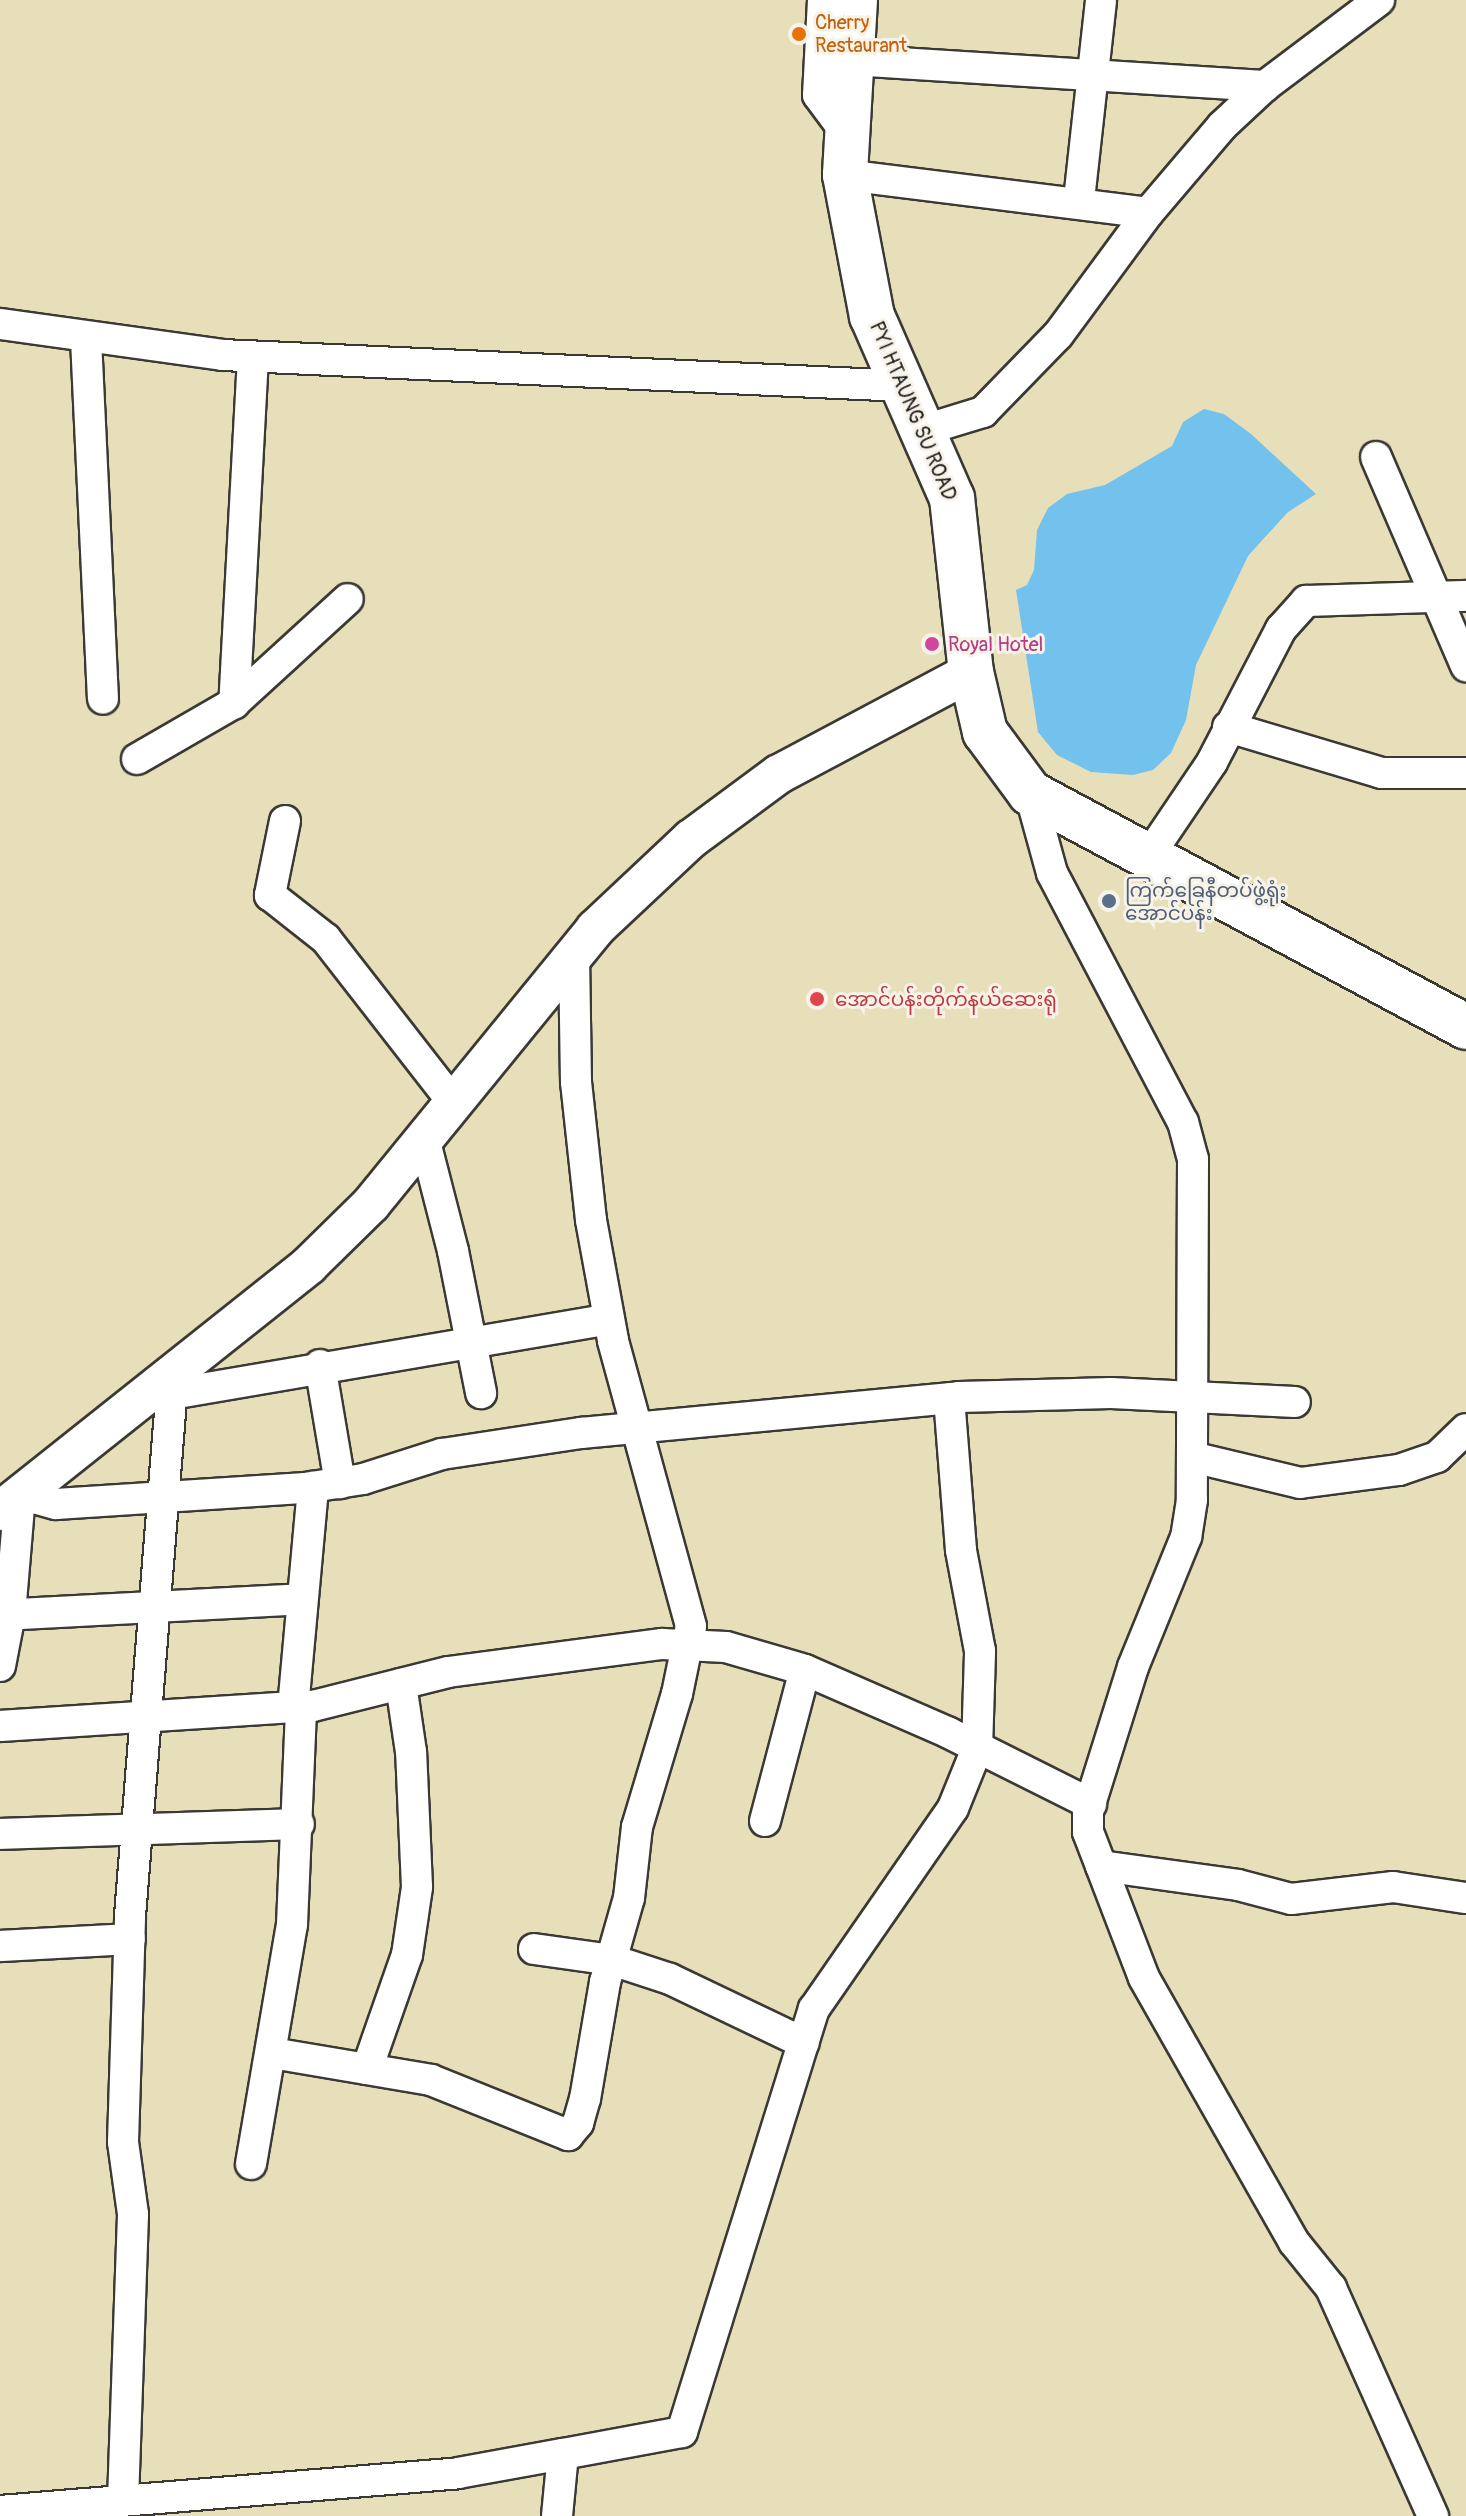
<!DOCTYPE html>
<html>
<head>
<meta charset="utf-8">
<style>
	body { margin:0 }
	#map { position:relative; width:1466px; height:2516px; overflow:hidden; background:#e7dfb9; font-family:Pangolin,"Noto Sans Myanmar",sans-serif }
	div>[style] { position:absolute }
	.water>* { inset:0; background:#72c2ed }
	.roads { filter:drop-shadow(2px 0 #3a3934) drop-shadow(-2px 0 #3a3934) drop-shadow(0 2px #3a3934) drop-shadow(0 -2px #3a3934) }
	.minor>* { height:30px; margin:-15px; padding:0 15px; transform-origin:15px; border-radius:15px; background:#fff }
	.major>* { height:38px; margin:-19px; padding:0 19px; transform-origin:19px; border-radius:19px; background:#fff }
	.highway>* { height:44px; margin:-22px; padding:0 22px; transform-origin:22px; border-radius:22px; background:#fff }
	.dots>* { width:22px; height:22px; translate:-50% -50%; box-sizing:border-box; border:4px solid #f7f3e8; border-radius:50% }
	span { translate:-50% -50%; white-space:nowrap; text-align:center; line-height:1.15; -webkit-text-stroke:6px #f7f3e8; paint-order:stroke }
	.food-label { font-size:20px; color:#c56008 }
	.left { translate:0 -50%; text-align:left }
	.street-label { font-size:20px; color:#1c1c1c }
	.hotel-label { font-size:20px; color:#b23c85 }
	.service-label { font-size:20px; color:#4e5e75 }
	.health-label { font-size:20px; color:#be3a42 }
</style>
</head>
<body>
<div id="map">
	<div class="water">
		<div style="clip-path:polygon(1204px 409px,1224px 414px,1251px 434px,1316px 494px,1288px 512px,1248px 556px,1196px 665px,1186px 720px,1171px 753px,1153px 770px,1133px 775px,1091px 772px,1057px 755px,1038px 732px,1016px 590px,1027px 585px,1034px 570px,1037px 530px,1048px 508px,1067px 494px,1105px 485px,1172px 446px,1183px 422px)"></div>
	</div>
	<div class="roads">
		<div class="minor">
			<div style="left:823px;top:0;width:95px;rotate:93deg"></div>
			<div style="left:818px;top:95px;width:49px;rotate:53.4deg"></div>
			<div style="left:851px;top:60px;width:415px;rotate:3.6deg"></div>
			<div style="left:845px;top:175px;width:305px;rotate:7.1deg"></div>
			<div style="left:1079px;top:200px;width:201px;rotate:-83.7deg"></div>
			<div style="left:0;top:324px;width:224px;rotate:7.9deg"></div>
			<div style="left:222px;top:355px;width:684px;rotate:2.6deg"></div>
			<div style="left:86px;top:339px;width:360px;rotate:87.3deg"></div>
			<div style="left:253px;top:357px;width:347px;rotate:93.1deg"></div>
			<div style="left:234px;top:703px;width:154px;rotate:-42.4deg"></div>
			<div style="left:924px;top:430px;width:62px;rotate:-17deg"></div>
			<div style="left:983px;top:412px;width:107px;rotate:-45.8deg"></div>
			<div style="left:1058px;top:335px;width:152px;rotate:-53.6deg"></div>
			<div style="left:1148px;top:213px;width:114px;rotate:-49.6deg"></div>
			<div style="left:1222px;top:126px;width:59px;rotate:-42.9deg"></div>
			<div style="left:1265px;top:86px;width:143px;rotate:-37deg"></div>
			<div style="left:1376px;top:457px;width:228px;rotate:66.7deg"></div>
			<div style="left:1228px;top:727px;width:160px;rotate:16.7deg"></div>
			<div style="left:1381px;top:773px;width:85px"></div>
			<div style="left:137px;top:759px;width:112px;rotate:-30deg"></div>
			<div style="left:1030px;top:793px;width:83px;rotate:74.6deg"></div>
			<div style="left:1052px;top:873px;width:281px;rotate:62.3deg"></div>
			<div style="left:1183px;top:1122px;width:38px;rotate:75deg"></div>
			<div style="left:1193px;top:1159px;width:341px;rotate:90.2deg"></div>
			<div style="left:1192px;top:1500px;width:37px;rotate:99deg"></div>
			<div style="left:1186px;top:1537px;width:140px;rotate:112.2deg"></div>
			<div style="left:1133px;top:1667px;width:151px;rotate:107.4deg"></div>
			<div style="left:1088px;top:1811px;width:21px;rotate:90deg"></div>
			<div style="left:1088px;top:1832px;width:156px;rotate:69deg"></div>
			<div style="left:1144px;top:1978px;width:304px;rotate:60.4deg"></div>
			<div style="left:1294px;top:2242px;width:59px;rotate:51.2deg"></div>
			<div style="left:1331px;top:2288px;width:250px;rotate:65.9deg"></div>
			<div style="left:285px;top:821px;width:76px;rotate:101.5deg"></div>
			<div style="left:270px;top:895px;width:71px;rotate:38.2deg"></div>
			<div style="left:326px;top:939px;width:207px;rotate:52.1deg"></div>
			<div style="left:1150px;top:854px;width:111px;rotate:-56deg"></div>
			<div style="left:1212px;top:762px;width:150px;rotate:-62.6deg"></div>
			<div style="left:1281px;top:629px;width:38px;rotate:-48deg"></div>
			<div style="left:1306px;top:601px;width:160px;rotate:-1.8deg"></div>
			<div style="left:424px;top:1138px;width:117px;rotate:75.6deg"></div>
			<div style="left:453px;top:1251px;width:145px;rotate:78.8deg"></div>
			<div style="left:320px;top:1365px;width:120px;rotate:80.4deg"></div>
			<div style="left:172px;top:1394px;width:443px;rotate:-9.7deg"></div>
			<div style="left:1192px;top:1457px;width:111px;rotate:13.5deg"></div>
			<div style="left:1300px;top:1483px;width:100px;rotate:-7.5deg"></div>
			<div style="left:1399px;top:1470px;width:40px;rotate:-18.9deg"></div>
			<div style="left:1437px;top:1457px;width:40px;rotate:-44deg"></div>
			<div style="left:0;top:1615px;width:301px;rotate:-3deg"></div>
			<div style="left:0;top:1666px;width:53px;rotate:-79.1deg"></div>
			<div style="left:10px;top:1614px;width:120px;rotate:-85.2deg"></div>
			<div style="left:20px;top:1494px;width:37px;rotate:16deg"></div>
			<div style="left:56px;top:1504px;width:250px;rotate:-3.7deg"></div>
			<div style="left:305px;top:1488px;width:59px;rotate:-8.8deg"></div>
			<div style="left:363px;top:1479px;width:83px;rotate:-17.6deg"></div>
			<div style="left:442px;top:1454px;width:141px;rotate:-8.6deg"></div>
			<div style="left:581px;top:1433px;width:380px;rotate:-5.4deg"></div>
			<div style="left:959px;top:1397px;width:152px;rotate:-1.5deg"></div>
			<div style="left:1111px;top:1393px;width:184px;rotate:2.8deg"></div>
			<div style="left:293px;top:1708px;width:222px;rotate:-84.8deg"></div>
			<div style="left:0;top:1726px;width:314px;rotate:-3.7deg"></div>
			<div style="left:313px;top:1706px;width:139px;rotate:-14.1deg"></div>
			<div style="left:448px;top:1672px;width:216px;rotate:-7.5deg"></div>
			<div style="left:662px;top:1644px;width:64px;rotate:2.7deg"></div>
			<div style="left:726px;top:1647px;width:82px;rotate:16.2deg"></div>
			<div style="left:805px;top:1670px;width:157px;rotate:23.6deg"></div>
			<div style="left:949px;top:1733px;width:159px;rotate:26.6deg"></div>
			<div style="left:765px;top:1821px;width:156px;rotate:-75.2deg"></div>
			<div style="left:0;top:1834px;width:299px;rotate:-1.9deg"></div>
			<div style="left:1101px;top:1866px;width:138px;rotate:7.9deg"></div>
			<div style="left:1238px;top:1885px;width:55px;rotate:14.8deg"></div>
			<div style="left:1291px;top:1899px;width:103px;rotate:-6.7deg"></div>
			<div style="left:1393px;top:1887px;width:74px;rotate:8.6deg"></div>
			<div style="left:0;top:1946px;width:130px;rotate:-3.1deg"></div>
			<div style="left:534px;top:1949px;width:79px;rotate:8deg"></div>
			<div style="left:612px;top:1960px;width:61px;rotate:18.1deg"></div>
			<div style="left:670px;top:1979px;width:148px;rotate:25.5deg"></div>
			<div style="left:272px;top:2053px;width:161px;rotate:9.6deg"></div>
			<div style="left:431px;top:2080px;width:148px;rotate:21.9deg"></div>
			<div style="left:568px;top:2135px;width:16px;rotate:-50deg"></div>
			<div style="left:578px;top:2123px;width:25px;rotate:-74deg"></div>
			<div style="left:585px;top:2099px;width:119px;rotate:-80.3deg"></div>
			<div style="left:605px;top:1982px;width:87px;rotate:-74.1deg"></div>
			<div style="left:629px;top:1898px;width:71px;rotate:-83.6deg"></div>
			<div style="left:637px;top:1827px;width:139px;rotate:-73.3deg"></div>
			<div style="left:677px;top:1694px;width:69px;rotate:-78.4deg"></div>
			<div style="left:691px;top:1626px;width:296px;rotate:-105.3deg"></div>
			<div style="left:613px;top:1340px;width:122px;rotate:-100.4deg"></div>
			<div style="left:591px;top:1220px;width:139px;rotate:-96.2deg"></div>
			<div style="left:576px;top:1082px;width:128px;rotate:-90.9deg"></div>
			<div style="left:367px;top:2069px;width:121px;rotate:-70.7deg"></div>
			<div style="left:407px;top:1955px;width:69px;rotate:-81.6deg"></div>
			<div style="left:417px;top:1887px;width:135px;rotate:-92.5deg"></div>
			<div style="left:411px;top:1752px;width:69px;rotate:-98.4deg"></div>
			<div style="left:251px;top:2164px;width:242px;rotate:-80.3deg"></div>
			<div style="left:292px;top:1925px;width:218px;rotate:-87.6deg"></div>
			<div style="left:123px;top:2501px;width:287px;rotate:-88deg"></div>
			<div style="left:133px;top:2214px;width:73px;rotate:-97.9deg"></div>
			<div style="left:123px;top:2142px;width:226px;rotate:-88.2deg"></div>
			<div style="left:130px;top:1916px;width:543px;rotate:-85.46deg"></div>
			<div style="left:0;top:2511px;width:460px;rotate:-4.7deg"></div>
			<div style="left:458px;top:2473px;width:107px;rotate:-10.3deg"></div>
			<div style="left:557px;top:2516px;width:62px;rotate:-84.5deg"></div>
			<div style="left:563px;top:2454px;width:121px;rotate:-10.5deg"></div>
			<div style="left:682px;top:2432px;width:443px;rotate:-72.7deg"></div>
			<div style="left:814px;top:2009px;width:244px;rotate:-55.3deg"></div>
			<div style="left:953px;top:1808px;width:64px;rotate:-67.9deg"></div>
			<div style="left:977px;top:1749px;width:98px;rotate:-88.2deg"></div>
			<div style="left:980px;top:1651px;width:103px;rotate:-100.7deg"></div>
			<div style="left:961px;top:1550px;width:152px;rotate:-94.5deg"></div>
		</div>
		<div class="major">
			<div style="left:0;top:1511px;width:395px;rotate:-38.5deg"></div>
			<div style="left:309px;top:1265px;width:87px;rotate:-44.5deg"></div>
			<div style="left:371px;top:1204px;width:355px;rotate:-50.8deg"></div>
			<div style="left:595px;top:929px;width:132px;rotate:-43.2deg"></div>
			<div style="left:691px;top:839px;width:109px;rotate:-36.5deg"></div>
			<div style="left:779px;top:774px;width:217px;rotate:-28deg"></div>
		</div>
		<div class="highway">
			<div style="left:855px;top:0;width:175px;rotate:93.3deg"></div>
			<div style="left:845px;top:175px;width:144px;rotate:79.2deg"></div>
			<div style="left:872px;top:316px;width:199px;rotate:66.3deg"></div>
			<div style="left:952px;top:498px;width:175px;rotate:83.8deg"></div>
			<div style="left:971px;top:672px;width:62px;rotate:76.9deg"></div>
			<div style="left:985px;top:732px;width:76px;rotate:53.6deg"></div>
			<div style="left:1030px;top:793px;width:495px;rotate:28.2deg"></div>
		</div>
	</div>
	<div class="dots">
		<div style="left:799px;top:34px;background:#e8710a"></div>
		<div style="left:932px;top:644px;background:#d1479c"></div>
		<div style="left:1109px;top:901px;background:#5c6f8a"></div>
		<div style="left:817px;top:999px;background:#e0444e"></div>
	</div>
	<div class="food-label">
		<span class="left" style="left:815px;top:34px">Cherry<br>Restaurant</span>
	</div>
	<div class="street-label">
		<span style="left:913px;top:411px;rotate:67deg">PYI HTAUNG SU ROAD</span>
	</div>
	<div class="hotel-label">
		<span class="left" style="left:948px;top:644px">Royal Hotel</span>
	</div>
	<div class="service-label">
		<span class="left" style="left:1125px;top:902px">ကြက်ခြေနီတပ်ဖွဲ့ရုံး<br>အောင်ပန်း</span>
	</div>
	<div class="health-label">
		<span class="left" style="left:835px;top:999px">အောင်ပန်းတိုက်နယ်ဆေးရုံ</span>
	</div>
</div>
</body>
</html>
